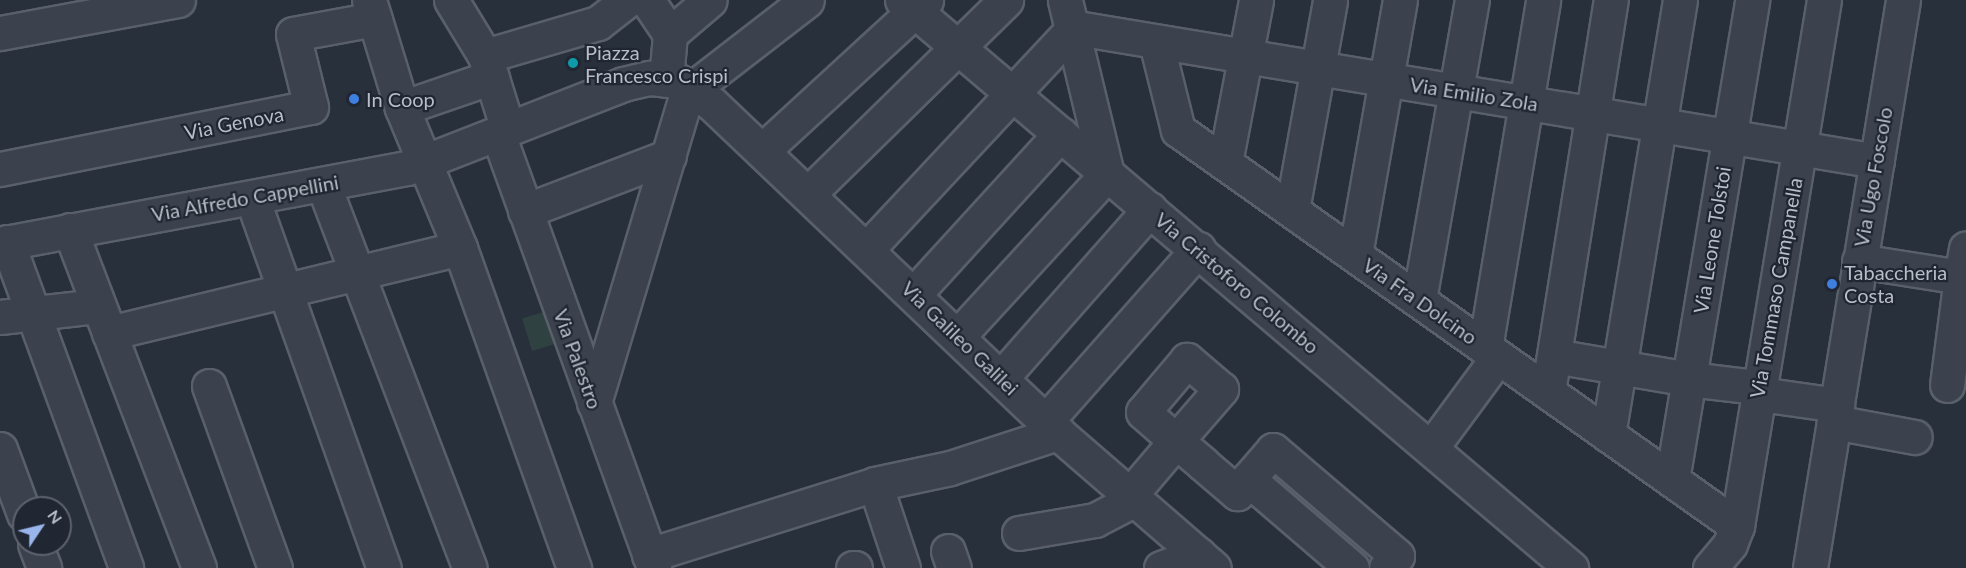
<!DOCTYPE html>
<html>
<head>
<meta charset="utf-8">
<style>
	body { margin:0 }
	#map { position:relative; width:1966px; height:568px; overflow:hidden; background:#28303c; font-family:Lato,sans-serif }
	div>[style] { position:absolute }
	.green>* { inset:0; background:#304142; transform-origin:0 0 }
	.roads { filter:drop-shadow(2px 0 #59606a) drop-shadow(-2px 0 #59606a) drop-shadow(0 2px #59606a) drop-shadow(0 -2px #59606a) }
	.minor>* { height:33px; margin:-16.5px; padding:0 16.5px; transform-origin:16.5px; border-radius:16.5px; background:#3b424d }
	.dots>* { width:16px; height:16px; translate:-50% -50%; box-sizing:border-box; border:3px solid #202732; border-radius:50% }
	span { translate:-50% -50%; white-space:nowrap; text-align:center; line-height:1.15; -webkit-text-stroke:4.5px #202732; paint-order:stroke }
	.poi-label { font-size:20px; color:#b8bdc7 }
	.left { translate:0 -50%; text-align:left }
	.street-label { font-size:20px; color:#b8bdc7 }
	.north { position:absolute; left:12px; top:496px; width:60px; height:60px; box-sizing:border-box; background:#202732; border:2px solid #5d636e; border-radius:50%; rotate:55deg; font-size:16px; font-weight:700; line-height:24px; text-align:center; color:#b8bdc7 }
	.north::after { content:''; display:block; margin:auto; width:21px; height:27px; background:#99b5eb; clip-path:polygon(50% 0,100% 100%,50% 72%,0 100%) }
</style>
</head>
<body>
<div id="map">
	<div class="green">
		<div style="left:547px;top:311px;width:34px;height:26px;rotate:73deg"></div>
	</div>
	<div class="roads">
		<div class="minor">
			<div style="left:369px;top:0;width:113px;rotate:73deg"></div>
			<div style="left:402px;top:108px;width:152px;rotate:67.5deg"></div>
			<div style="left:460px;top:248px;width:340px;rotate:70.4deg"></div>
			<div style="left:451px;top:0;width:66px;rotate:58.7deg"></div>
			<div style="left:485px;top:56px;width:77px;rotate:72.7deg"></div>
			<div style="left:647px;top:0;width:41px;rotate:55.9deg"></div>
			<div style="left:670px;top:34px;width:46px;rotate:95deg"></div>
			<div style="left:902px;top:0;width:878px;rotate:40.33deg"></div>
			<div style="left:1071px;top:27px;width:817px;rotate:9.44deg"></div>
			<div style="left:0;top:33px;width:181px;rotate:-10.5deg"></div>
			<div style="left:670px;top:34px;width:52px;rotate:-40.4deg"></div>
			<div style="left:1156px;top:42px;width:91px;rotate:76deg"></div>
			<div style="left:1178px;top:130px;width:685px;rotate:35.31deg"></div>
			<div style="left:485px;top:56px;width:118px;rotate:-16.3deg"></div>
			<div style="left:598px;top:23px;width:37px;rotate:-38deg"></div>
			<div style="left:402px;top:108px;width:95px;rotate:-19deg"></div>
			<div style="left:498px;top:134px;width:461px;rotate:70.2deg"></div>
			<div style="left:762px;top:151px;width:223px;rotate:-42.6deg"></div>
			<div style="left:1225px;top:163px;width:166px;rotate:-79.2deg"></div>
			<div style="left:0;top:169px;width:317px;rotate:-11.3deg"></div>
			<div style="left:311px;top:107px;width:75px;rotate:-103.9deg"></div>
			<div style="left:293px;top:34px;width:83px;rotate:-10.4deg"></div>
			<div style="left:323px;top:184px;width:411px;rotate:69.1deg"></div>
			<div style="left:809px;top:193px;width:276px;rotate:-44.4deg"></div>
			<div style="left:252px;top:198px;width:393px;rotate:70.4deg"></div>
			<div style="left:1292px;top:210px;width:213px;rotate:-79.7deg"></div>
			<div style="left:525px;top:211px;width:154px;rotate:-20.9deg"></div>
			<div style="left:70px;top:230px;width:362px;rotate:69.1deg"></div>
			<div style="left:7px;top:242px;width:347px;rotate:69.9deg"></div>
			<div style="left:0;top:244px;width:415px;rotate:-10.6deg"></div>
			<div style="left:408px;top:168px;width:231px;rotate:-21.3deg"></div>
			<div style="left:623px;top:84px;width:28px;rotate:-13deg"></div>
			<div style="left:650px;top:78px;width:28px;rotate:6deg"></div>
			<div style="left:678px;top:81px;width:40px;rotate:34deg"></div>
			<div style="left:711px;top:103px;width:479px;rotate:43.6deg"></div>
			<div style="left:1058px;top:433px;width:206px;rotate:40.9deg"></div>
			<div style="left:867px;top:249px;width:299px;rotate:-46.9deg"></div>
			<div style="left:1355px;top:255px;width:259px;rotate:-80deg"></div>
			<div style="left:1859px;top:261px;width:103px;rotate:8.9deg"></div>
			<div style="left:1961px;top:277px;width:29px;rotate:-80deg"></div>
			<div style="left:914px;top:294px;width:217px;rotate:-47.6deg"></div>
			<div style="left:1419px;top:300px;width:305px;rotate:-80deg"></div>
			<div style="left:0;top:317px;width:99px;rotate:-6.4deg"></div>
			<div style="left:109px;top:333px;width:361px;rotate:-13.6deg"></div>
			<div style="left:958px;top:336px;width:220px;rotate:-47.4deg"></div>
			<div style="left:1107px;top:174px;width:179px;rotate:-103.6deg"></div>
			<div style="left:1485px;top:348px;width:353px;rotate:-80.5deg"></div>
			<div style="left:1554px;top:356px;width:137px;rotate:9.7deg"></div>
			<div style="left:1689px;top:379px;width:58px;rotate:6.9deg"></div>
			<div style="left:1747px;top:386px;width:22px;rotate:24deg"></div>
			<div style="left:1767px;top:395px;width:71px;rotate:8.1deg"></div>
			<div style="left:1001px;top:378px;width:225px;rotate:-48.6deg"></div>
			<div style="left:1947px;top:385px;width:109px;rotate:-82.6deg"></div>
			<div style="left:209px;top:386px;width:194px;rotate:70.1deg"></div>
			<div style="left:1548px;top:392px;width:397px;rotate:-80.9deg"></div>
			<div style="left:594px;top:403px;width:316px;rotate:-73.3deg"></div>
			<div style="left:685px;top:100px;width:13px;rotate:-58deg"></div>
			<div style="left:692px;top:89px;width:145px;rotate:-37.7deg"></div>
			<div style="left:1046px;top:421px;width:230px;rotate:-48.5deg"></div>
			<div style="left:1834px;top:422px;width:82px;rotate:10.5deg"></div>
			<div style="left:1608px;top:435px;width:441px;rotate:-80.6deg"></div>
			<div style="left:1431px;top:448px;width:113px;rotate:-53.6deg"></div>
			<div style="left:0;top:449px;width:69px;rotate:69.7deg"></div>
			<div style="left:1248px;top:479px;width:38px;rotate:-49deg"></div>
			<div style="left:1273px;top:450px;width:163px;rotate:40.5deg"></div>
			<div style="left:1397px;top:556px;width:16px;rotate:133deg"></div>
			<div style="left:1672px;top:480px;width:487px;rotate:-80.5deg"></div>
			<div style="left:875px;top:484px;width:89px;rotate:71.6deg"></div>
			<div style="left:1130px;top:495px;width:71px;rotate:-49.6deg"></div>
			<div style="left:1176px;top:441px;width:69px;rotate:-49.1deg"></div>
			<div style="left:1221px;top:389px;width:45px;rotate:-139.5deg"></div>
			<div style="left:1187px;top:360px;width:68px;rotate:130.2deg"></div>
			<div style="left:1143px;top:412px;width:44px;rotate:41.3deg"></div>
			<div style="left:1176px;top:441px;width:35px;rotate:40deg"></div>
			<div style="left:1203px;top:464px;width:45px;rotate:40.5deg"></div>
			<div style="left:1237px;top:493px;width:18px;rotate:-52deg"></div>
			<div style="left:1248px;top:479px;width:137px;rotate:40.6deg"></div>
			<div style="left:1019px;top:533px;width:77px;rotate:-9.7deg"></div>
			<div style="left:1095px;top:520px;width:45px;rotate:-27.7deg"></div>
			<div style="left:35px;top:544px;width:26px;rotate:69deg"></div>
			<div style="left:948px;top:551px;width:18px;rotate:71deg"></div>
			<div style="left:649px;top:555px;width:237px;rotate:-17.4deg"></div>
			<div style="left:875px;top:484px;width:77px;rotate:-12deg"></div>
			<div style="left:950px;top:468px;width:114px;rotate:-18deg"></div>
			<div style="left:853px;top:568px;width:2px"></div>
			<div style="left:1161px;top:568px;width:40px;rotate:-20.2deg"></div>
			<div style="left:1710px;top:568px;width:31px;rotate:-50deg"></div>
			<div style="left:1730px;top:544px;width:19px;rotate:-69deg"></div>
			<div style="left:1737px;top:526px;width:533px;rotate:-80.61deg"></div>
			<div style="left:1810px;top:568px;width:576px;rotate:-80.7deg"></div>
		</div>
	</div>
	<div class="dots">
		<div style="left:573px;top:63px;background:#0f9aa8"></div>
		<div style="left:354px;top:99px;background:#3f7fe0"></div>
		<div style="left:1832px;top:284px;background:#3f7fe0"></div>
	</div>
	<div class="poi-label">
		<span class="left" style="left:585px;top:64px">Piazza<br>Francesco Crispi</span>
		<span class="left" style="left:366px;top:99px">In Coop</span>
		<span class="left" style="left:1844px;top:284px">Tabaccheria<br>Costa</span>
	</div>
	<div class="street-label">
		<span style="left:1474px;top:94px;rotate:9deg">Via Emilio Zola</span>
		<span style="left:234px;top:123px;rotate:-11deg">Via Genova</span>
		<span style="left:1873px;top:177px;rotate:-80deg">Via Ugo Foscolo</span>
		<span style="left:245px;top:198px;rotate:-10deg">Via Alfredo Cappellini</span>
		<span style="left:1712px;top:240px;rotate:-81deg">Via Leone Tolstoi</span>
		<span style="left:1237px;top:283px;rotate:40deg">Via Cristoforo Colombo</span>
		<span style="left:1776px;top:288px;rotate:-80deg">Via Tommaso Campanella</span>
		<span style="left:1420px;top:301px;rotate:35deg">Via Fra Dolcino</span>
		<span style="left:960px;top:338px;rotate:44deg">Via Galileo Galilei</span>
		<span style="left:578px;top:359px;rotate:70deg">Via Palestro</span>
	</div>
	<div class="north">N</div>
</div>
</body>
</html>
